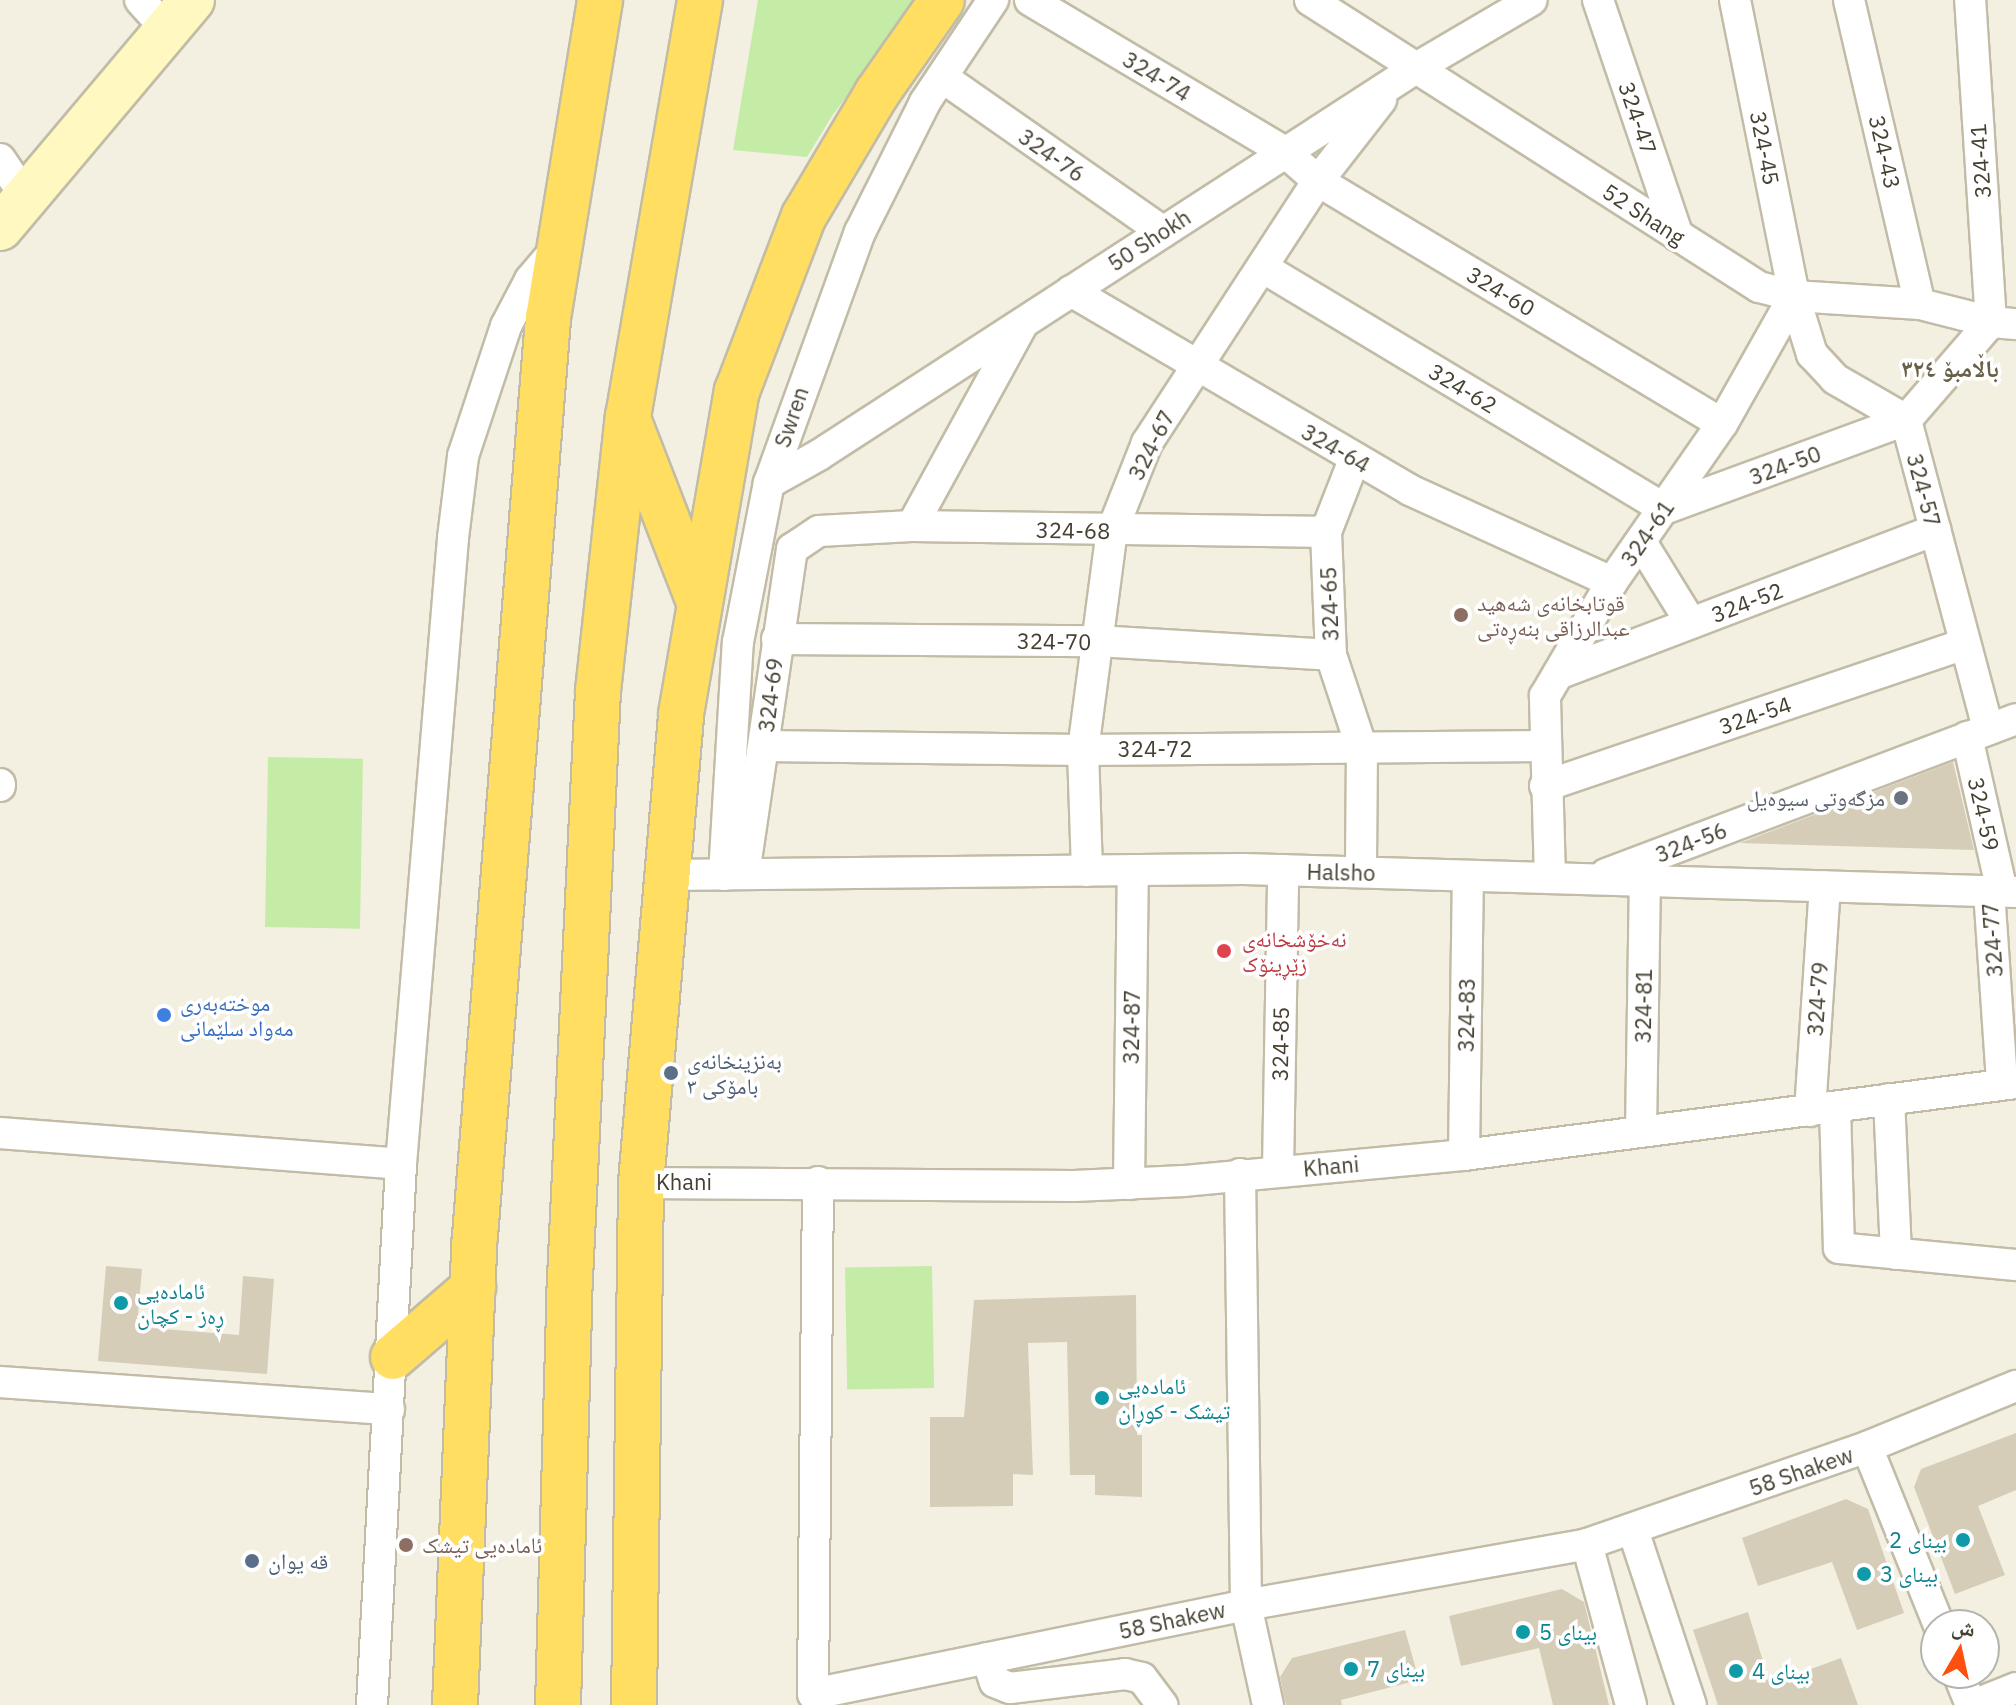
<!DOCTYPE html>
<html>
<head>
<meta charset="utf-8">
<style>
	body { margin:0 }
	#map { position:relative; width:2016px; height:1705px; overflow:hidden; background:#f3f0e2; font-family:"IBM Plex Sans","Noto Naskh Arabic",sans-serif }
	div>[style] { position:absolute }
	.green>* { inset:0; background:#c4eca7; transform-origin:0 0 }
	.building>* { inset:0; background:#d5cdb7 }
	.roads { filter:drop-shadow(2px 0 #c2bca7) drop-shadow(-2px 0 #c2bca7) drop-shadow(0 2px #c2bca7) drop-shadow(0 -2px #c2bca7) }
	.street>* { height:30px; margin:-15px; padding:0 15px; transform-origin:15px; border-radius:15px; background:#fff }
	.secondary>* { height:44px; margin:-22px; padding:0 22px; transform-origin:22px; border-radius:22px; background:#fff8c0 }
	.highway>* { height:44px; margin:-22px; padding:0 22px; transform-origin:22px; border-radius:22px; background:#ffde61 }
	.dots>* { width:22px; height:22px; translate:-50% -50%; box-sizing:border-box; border:4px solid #fff; border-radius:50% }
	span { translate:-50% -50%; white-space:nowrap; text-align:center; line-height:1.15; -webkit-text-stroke:7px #fff; paint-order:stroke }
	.street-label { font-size:22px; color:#454032 }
	.education-label { font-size:22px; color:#785e54 }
	.left { translate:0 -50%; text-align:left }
	.worship-label { font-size:22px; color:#5b616d }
	.right { translate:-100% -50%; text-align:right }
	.health-label { font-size:22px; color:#be3a42 }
	.shop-label { font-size:22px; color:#366cbe }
	.service-label { font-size:22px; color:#4e5e75 }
	.culture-label { font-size:22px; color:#0d838f }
	.neighbourhood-label { font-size:24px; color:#696049; font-weight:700 }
	.north { position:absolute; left:1920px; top:1609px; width:80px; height:80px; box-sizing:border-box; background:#fff; border:2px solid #b5b3ad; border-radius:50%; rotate:9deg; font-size:22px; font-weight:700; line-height:32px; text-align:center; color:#454032 }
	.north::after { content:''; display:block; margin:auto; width:28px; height:36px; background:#ff500d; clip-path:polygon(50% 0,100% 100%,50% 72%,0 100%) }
</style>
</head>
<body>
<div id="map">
	<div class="green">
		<div style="clip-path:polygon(758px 0,917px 0,832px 116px,807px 157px,733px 150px)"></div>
		<div style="left:268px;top:757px;width:95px;height:170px;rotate:1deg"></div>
		<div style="left:932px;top:1266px;width:122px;height:87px;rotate:89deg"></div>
	</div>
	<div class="building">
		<div style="clip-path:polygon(1953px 762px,1974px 850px,1740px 843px)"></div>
		<div style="clip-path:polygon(106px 1266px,142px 1269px,137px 1327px,239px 1335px,243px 1276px,274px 1279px,267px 1374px,98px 1361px)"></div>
		<div style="clip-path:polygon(1136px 1295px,1137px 1435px,1142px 1435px,1142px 1497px,1095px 1495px,1095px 1475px,1070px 1475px,1067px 1342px,1028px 1343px,1033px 1475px,1013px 1474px,1013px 1506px,930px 1507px,930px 1417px,964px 1417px,974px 1300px)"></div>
		<div style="clip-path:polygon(2016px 1433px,2016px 1490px,1978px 1506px,2005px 1575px,1955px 1594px,1914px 1487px,1921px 1469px)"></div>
		<div style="clip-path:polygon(1846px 1499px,1868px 1509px,1904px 1613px,1857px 1630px,1832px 1562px,1758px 1586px,1742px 1538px)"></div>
		<div style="clip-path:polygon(1562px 1589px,1584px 1602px,1609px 1705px,1553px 1705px,1539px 1648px,1461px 1666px,1449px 1616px)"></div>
		<div style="clip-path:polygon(1748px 1612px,1770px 1684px,1841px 1658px,1858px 1705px,1718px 1705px,1693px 1630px)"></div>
		<div style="clip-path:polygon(1405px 1630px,1419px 1680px,1341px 1700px,1342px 1705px,1286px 1705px,1280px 1677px,1292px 1658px)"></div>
	</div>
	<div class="roads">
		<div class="street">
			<div style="left:140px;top:0;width:42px;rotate:47.9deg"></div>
			<div style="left:1030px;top:0;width:297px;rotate:30.8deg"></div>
			<div style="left:1285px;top:152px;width:44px;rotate:41.3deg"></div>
			<div style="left:1318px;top:181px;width:471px;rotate:31deg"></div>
			<div style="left:1310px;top:0;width:533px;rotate:32.59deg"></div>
			<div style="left:1759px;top:287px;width:36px;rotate:14deg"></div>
			<div style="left:1794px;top:296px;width:126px;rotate:3.6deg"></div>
			<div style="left:1920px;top:304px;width:73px;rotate:14.2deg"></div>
			<div style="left:1991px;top:322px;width:25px;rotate:5deg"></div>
			<div style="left:1598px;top:0;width:249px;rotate:71.3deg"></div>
			<div style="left:1735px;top:0;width:302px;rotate:78.7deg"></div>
			<div style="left:1794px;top:296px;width:61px;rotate:72.8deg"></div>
			<div style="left:1812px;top:354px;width:34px;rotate:47deg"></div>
			<div style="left:1835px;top:379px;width:82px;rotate:30deg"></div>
			<div style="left:1906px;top:420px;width:320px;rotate:75.1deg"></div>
			<div style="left:1849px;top:0;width:312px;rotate:76.9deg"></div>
			<div style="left:942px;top:77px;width:270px;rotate:35deg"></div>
			<div style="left:0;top:159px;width:46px;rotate:55.6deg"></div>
			<div style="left:1262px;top:267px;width:469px;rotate:31deg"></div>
			<div style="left:1664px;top:509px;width:258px;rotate:-20.2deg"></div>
			<div style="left:1906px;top:420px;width:130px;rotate:-49.1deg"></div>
			<div style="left:1991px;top:322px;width:323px;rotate:-93.7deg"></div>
			<div style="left:1071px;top:291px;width:393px;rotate:30.4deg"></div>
			<div style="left:1410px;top:490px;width:222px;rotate:24.5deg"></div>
			<div style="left:1354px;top:460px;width:77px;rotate:111.3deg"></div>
			<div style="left:1326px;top:532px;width:123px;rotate:87.7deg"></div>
			<div style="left:1331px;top:655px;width:99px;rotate:71.7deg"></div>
			<div style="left:1362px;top:749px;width:123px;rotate:90.5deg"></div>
			<div style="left:769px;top:483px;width:57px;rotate:-29.2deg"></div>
			<div style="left:819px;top:455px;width:711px;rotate:-32.95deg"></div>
			<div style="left:1416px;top:68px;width:134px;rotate:-30.4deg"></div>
			<div style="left:912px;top:526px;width:229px;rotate:-61.3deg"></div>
			<div style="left:1641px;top:542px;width:95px;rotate:58.3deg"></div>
			<div style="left:777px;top:639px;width:320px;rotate:0.4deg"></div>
			<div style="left:1097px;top:641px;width:234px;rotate:3.4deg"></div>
			<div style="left:1558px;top:674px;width:404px;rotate:-20.9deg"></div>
			<div style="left:1967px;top:737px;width:158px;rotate:77.2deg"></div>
			<div style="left:764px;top:746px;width:319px;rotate:0.7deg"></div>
			<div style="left:1083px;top:750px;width:463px;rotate:-0.5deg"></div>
			<div style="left:0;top:786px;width:2px;rotate:-90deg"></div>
			<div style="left:1545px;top:786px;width:443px;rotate:-18.7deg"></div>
			<div style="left:1087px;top:871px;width:121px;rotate:-91.9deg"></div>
			<div style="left:1083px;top:750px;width:221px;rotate:-82.5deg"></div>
			<div style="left:1112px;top:531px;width:95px;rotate:-68.3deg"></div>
			<div style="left:1147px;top:443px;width:313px;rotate:-56.9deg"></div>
			<div style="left:1318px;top:181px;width:103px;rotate:-52.1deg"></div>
			<div style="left:744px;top:874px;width:329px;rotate:-81.6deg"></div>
			<div style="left:792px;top:549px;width:32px;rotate:-34deg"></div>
			<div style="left:819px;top:531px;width:93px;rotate:-3.1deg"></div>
			<div style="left:912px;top:526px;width:414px;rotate:0.8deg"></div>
			<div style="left:1606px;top:874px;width:438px;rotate:-20.7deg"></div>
			<div style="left:667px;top:875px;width:577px;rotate:-0.6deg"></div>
			<div style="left:1244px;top:869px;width:772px;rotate:1.71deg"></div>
			<div style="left:724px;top:875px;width:233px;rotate:-86.6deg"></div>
			<div style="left:738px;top:642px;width:162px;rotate:-79deg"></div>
			<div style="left:769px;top:483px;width:267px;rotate:-70.1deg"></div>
			<div style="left:860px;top:232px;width:145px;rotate:-63.4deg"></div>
			<div style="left:925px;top:102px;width:123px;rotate:-56.3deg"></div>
			<div style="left:1550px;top:878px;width:182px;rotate:-91.6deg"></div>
			<div style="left:1545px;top:696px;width:132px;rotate:-59.6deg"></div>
			<div style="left:1612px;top:582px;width:193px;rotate:-55.2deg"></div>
			<div style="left:1722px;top:424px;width:147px;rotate:-60.6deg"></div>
			<div style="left:1989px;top:891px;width:193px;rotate:86.1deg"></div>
			<div style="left:1889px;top:1099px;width:155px;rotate:87.4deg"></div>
			<div style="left:1835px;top:1107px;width:141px;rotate:88.4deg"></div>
			<div style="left:1839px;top:1248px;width:178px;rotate:5.5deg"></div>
			<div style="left:1810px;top:1111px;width:225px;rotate:-86.2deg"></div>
			<div style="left:1641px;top:1131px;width:250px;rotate:-89.1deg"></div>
			<div style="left:0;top:1133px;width:402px;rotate:4.4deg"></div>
			<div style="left:1464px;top:1155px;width:279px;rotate:-89.2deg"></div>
			<div style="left:1278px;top:1170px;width:300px;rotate:-89deg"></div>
			<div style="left:1240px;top:1174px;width:431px;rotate:89.2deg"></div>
			<div style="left:1246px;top:1605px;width:102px;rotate:77.6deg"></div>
			<div style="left:818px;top:1182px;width:512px;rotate:90.56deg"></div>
			<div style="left:813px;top:1694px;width:442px;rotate:-11.6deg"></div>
			<div style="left:1246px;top:1605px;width:346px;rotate:-10.1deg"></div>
			<div style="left:1587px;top:1544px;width:296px;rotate:-19.1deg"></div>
			<div style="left:1867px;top:1447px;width:161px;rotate:-22.3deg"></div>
			<div style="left:641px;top:1183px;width:433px;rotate:0.4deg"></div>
			<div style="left:1074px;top:1186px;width:110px;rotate:-2.6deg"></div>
			<div style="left:1184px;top:1181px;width:281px;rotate:-5.3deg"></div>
			<div style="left:1464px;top:1155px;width:557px;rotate:-7.43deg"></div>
			<div style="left:1129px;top:1184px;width:314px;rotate:-89.3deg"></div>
			<div style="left:0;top:1382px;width:390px;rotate:4deg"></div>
			<div style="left:1867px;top:1447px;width:192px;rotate:68deg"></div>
			<div style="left:1633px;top:1530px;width:184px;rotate:71.7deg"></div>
			<div style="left:1587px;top:1544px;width:167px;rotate:74.7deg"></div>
			<div style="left:987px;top:1658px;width:25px;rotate:72deg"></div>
			<div style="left:995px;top:1682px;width:16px;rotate:22deg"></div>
			<div style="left:1010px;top:1688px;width:116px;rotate:-6.9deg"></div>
			<div style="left:1125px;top:1674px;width:17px;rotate:13deg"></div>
			<div style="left:1142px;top:1678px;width:34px;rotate:53deg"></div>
			<div style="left:1958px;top:1673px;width:35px;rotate:68deg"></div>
			<div style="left:372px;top:1705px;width:542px;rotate:-86.93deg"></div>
			<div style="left:401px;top:1164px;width:628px;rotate:-85.25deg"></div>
			<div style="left:453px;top:538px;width:83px;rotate:-83deg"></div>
			<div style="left:463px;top:456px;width:137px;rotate:-71.7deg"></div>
			<div style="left:506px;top:326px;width:52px;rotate:-62.4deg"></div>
			<div style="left:530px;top:280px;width:43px;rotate:-49.7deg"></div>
			<div style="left:1974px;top:1705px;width:45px;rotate:-22deg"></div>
		</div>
		<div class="secondary">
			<div style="left:0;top:228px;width:298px;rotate:-49.9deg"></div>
		</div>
		<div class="highway">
			<div style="left:630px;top:424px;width:191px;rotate:68.8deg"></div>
			<div style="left:393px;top:1357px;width:106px;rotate:-40.8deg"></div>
			<div style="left:455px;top:1705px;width:469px;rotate:-87.6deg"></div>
			<div style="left:475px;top:1236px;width:921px;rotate:-85.45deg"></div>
			<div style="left:548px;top:318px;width:322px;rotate:-80.7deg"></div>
			<div style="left:558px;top:1705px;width:406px;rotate:-88.4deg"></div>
			<div style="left:569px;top:1299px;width:609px;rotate:-87.27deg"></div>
			<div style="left:598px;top:691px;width:276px;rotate:-83.8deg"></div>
			<div style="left:628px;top:417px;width:423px;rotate:-80.2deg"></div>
			<div style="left:634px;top:1705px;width:522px;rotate:-89.23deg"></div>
			<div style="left:641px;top:1183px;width:471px;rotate:-85.1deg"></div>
			<div style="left:681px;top:714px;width:328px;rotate:-80.2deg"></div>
			<div style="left:737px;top:391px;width:187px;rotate:-69.1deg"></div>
			<div style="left:804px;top:216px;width:143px;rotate:-59.3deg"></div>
			<div style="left:877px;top:93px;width:113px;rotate:-55deg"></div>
		</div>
	</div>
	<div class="dots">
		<div style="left:1461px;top:615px;background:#8d6e63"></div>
		<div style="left:1901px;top:798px;background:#6b7280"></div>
		<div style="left:1224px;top:951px;background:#e0444e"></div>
		<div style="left:164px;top:1015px;background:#3f7fe0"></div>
		<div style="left:671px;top:1073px;background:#5c6f8a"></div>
		<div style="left:121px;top:1303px;background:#0f9aa8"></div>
		<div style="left:1102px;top:1398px;background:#0f9aa8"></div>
		<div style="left:1963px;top:1540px;background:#0f9aa8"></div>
		<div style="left:406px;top:1545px;background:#8d6e63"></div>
		<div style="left:252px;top:1561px;background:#5c6f8a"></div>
		<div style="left:1864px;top:1574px;background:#0f9aa8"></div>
		<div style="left:1523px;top:1632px;background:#0f9aa8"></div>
		<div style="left:1351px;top:1669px;background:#0f9aa8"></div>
		<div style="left:1736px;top:1671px;background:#0f9aa8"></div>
	</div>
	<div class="street-label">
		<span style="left:1157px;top:76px;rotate:31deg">324-74</span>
		<span style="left:1638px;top:118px;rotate:71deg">324-47</span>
		<span style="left:1765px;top:148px;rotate:79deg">324-45</span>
		<span style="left:1885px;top:152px;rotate:77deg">324-43</span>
		<span style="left:1052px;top:155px;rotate:35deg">324-76</span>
		<span style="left:1980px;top:161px;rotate:-94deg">324-41</span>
		<span style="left:1644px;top:214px;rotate:33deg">52 Shang</span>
		<span style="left:1149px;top:240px;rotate:-33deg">50 Shokh</span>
		<span style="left:1501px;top:291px;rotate:31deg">324-60</span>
		<span style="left:1463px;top:388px;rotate:31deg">324-62</span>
		<span style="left:791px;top:417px;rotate:-71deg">Swren</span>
		<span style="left:1151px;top:445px;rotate:-63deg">324-67</span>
		<span style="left:1336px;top:448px;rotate:30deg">324-64</span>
		<span style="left:1785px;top:465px;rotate:-20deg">324-50</span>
		<span style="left:1924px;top:490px;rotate:75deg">324-57</span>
		<span style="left:1073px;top:530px;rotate:1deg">324-68</span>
		<span style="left:1647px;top:533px;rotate:-55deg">324-61</span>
		<span style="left:1747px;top:602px;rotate:-21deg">324-52</span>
		<span style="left:1329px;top:604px;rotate:-92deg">324-65</span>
		<span style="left:1054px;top:641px;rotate:1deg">324-70</span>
		<span style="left:770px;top:695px;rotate:-83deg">324-69</span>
		<span style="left:1755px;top:715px;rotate:-19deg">324-54</span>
		<span style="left:1155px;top:749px">324-72</span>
		<span style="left:1984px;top:814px;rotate:77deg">324-59</span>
		<span style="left:1691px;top:842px;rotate:-21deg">324-56</span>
		<span style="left:1341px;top:872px;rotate:1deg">Halsho</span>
		<span style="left:1992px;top:940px;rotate:-94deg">324-77</span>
		<span style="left:1817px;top:999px;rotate:-86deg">324-79</span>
		<span style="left:1643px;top:1006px;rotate:-89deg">324-81</span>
		<span style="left:1466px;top:1015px;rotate:-89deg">324-83</span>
		<span style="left:1131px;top:1027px;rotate:-89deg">324-87</span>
		<span style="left:1280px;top:1044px;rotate:-89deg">324-85</span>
		<span style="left:1331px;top:1166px;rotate:-5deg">Khani</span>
		<span style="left:684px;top:1182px">Khani</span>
		<span style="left:1801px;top:1471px;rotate:-19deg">58 Shakew</span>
		<span style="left:1172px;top:1620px;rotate:-12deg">58 Shakew</span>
	</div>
	<div class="education-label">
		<span class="left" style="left:1477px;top:615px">قوتابخانەی شەهید<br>عبدالرزاقی بنەڕەتی</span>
		<span class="left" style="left:422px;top:1545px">ئامادەیی تیشک</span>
	</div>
	<div class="worship-label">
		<span class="right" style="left:1885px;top:798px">مزگەوتی سیوەیل</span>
	</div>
	<div class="health-label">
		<span class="left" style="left:1242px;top:951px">نەخۆشخانەی<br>زێڕینۆک</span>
	</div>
	<div class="shop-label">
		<span class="left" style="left:180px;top:1015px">موختەبەری<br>مەواد سلێمانی</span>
	</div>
	<div class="service-label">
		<span class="left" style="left:687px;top:1073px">بەنزینخانەی<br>بامۆکی ٣</span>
		<span class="left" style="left:268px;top:1561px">قه یوان</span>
	</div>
	<div class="culture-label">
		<span class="left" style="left:137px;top:1303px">ئامادەیی<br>ڕەز - کچان</span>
		<span class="left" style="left:1118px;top:1398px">ئامادەیی<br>تیشک - کوڕان</span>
		<span class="right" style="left:1947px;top:1540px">بيناى 2</span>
		<span class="left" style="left:1880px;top:1574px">بيناى 3</span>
		<span class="left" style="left:1539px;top:1632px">بيناى 5</span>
		<span class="left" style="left:1367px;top:1669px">بيناى 7</span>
		<span class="left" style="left:1752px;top:1671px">بيناى 4</span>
	</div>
	<div class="neighbourhood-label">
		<span style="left:1950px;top:369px">باڵامبۆ ٣٢٤</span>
	</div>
	<div class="north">ش</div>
</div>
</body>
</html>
